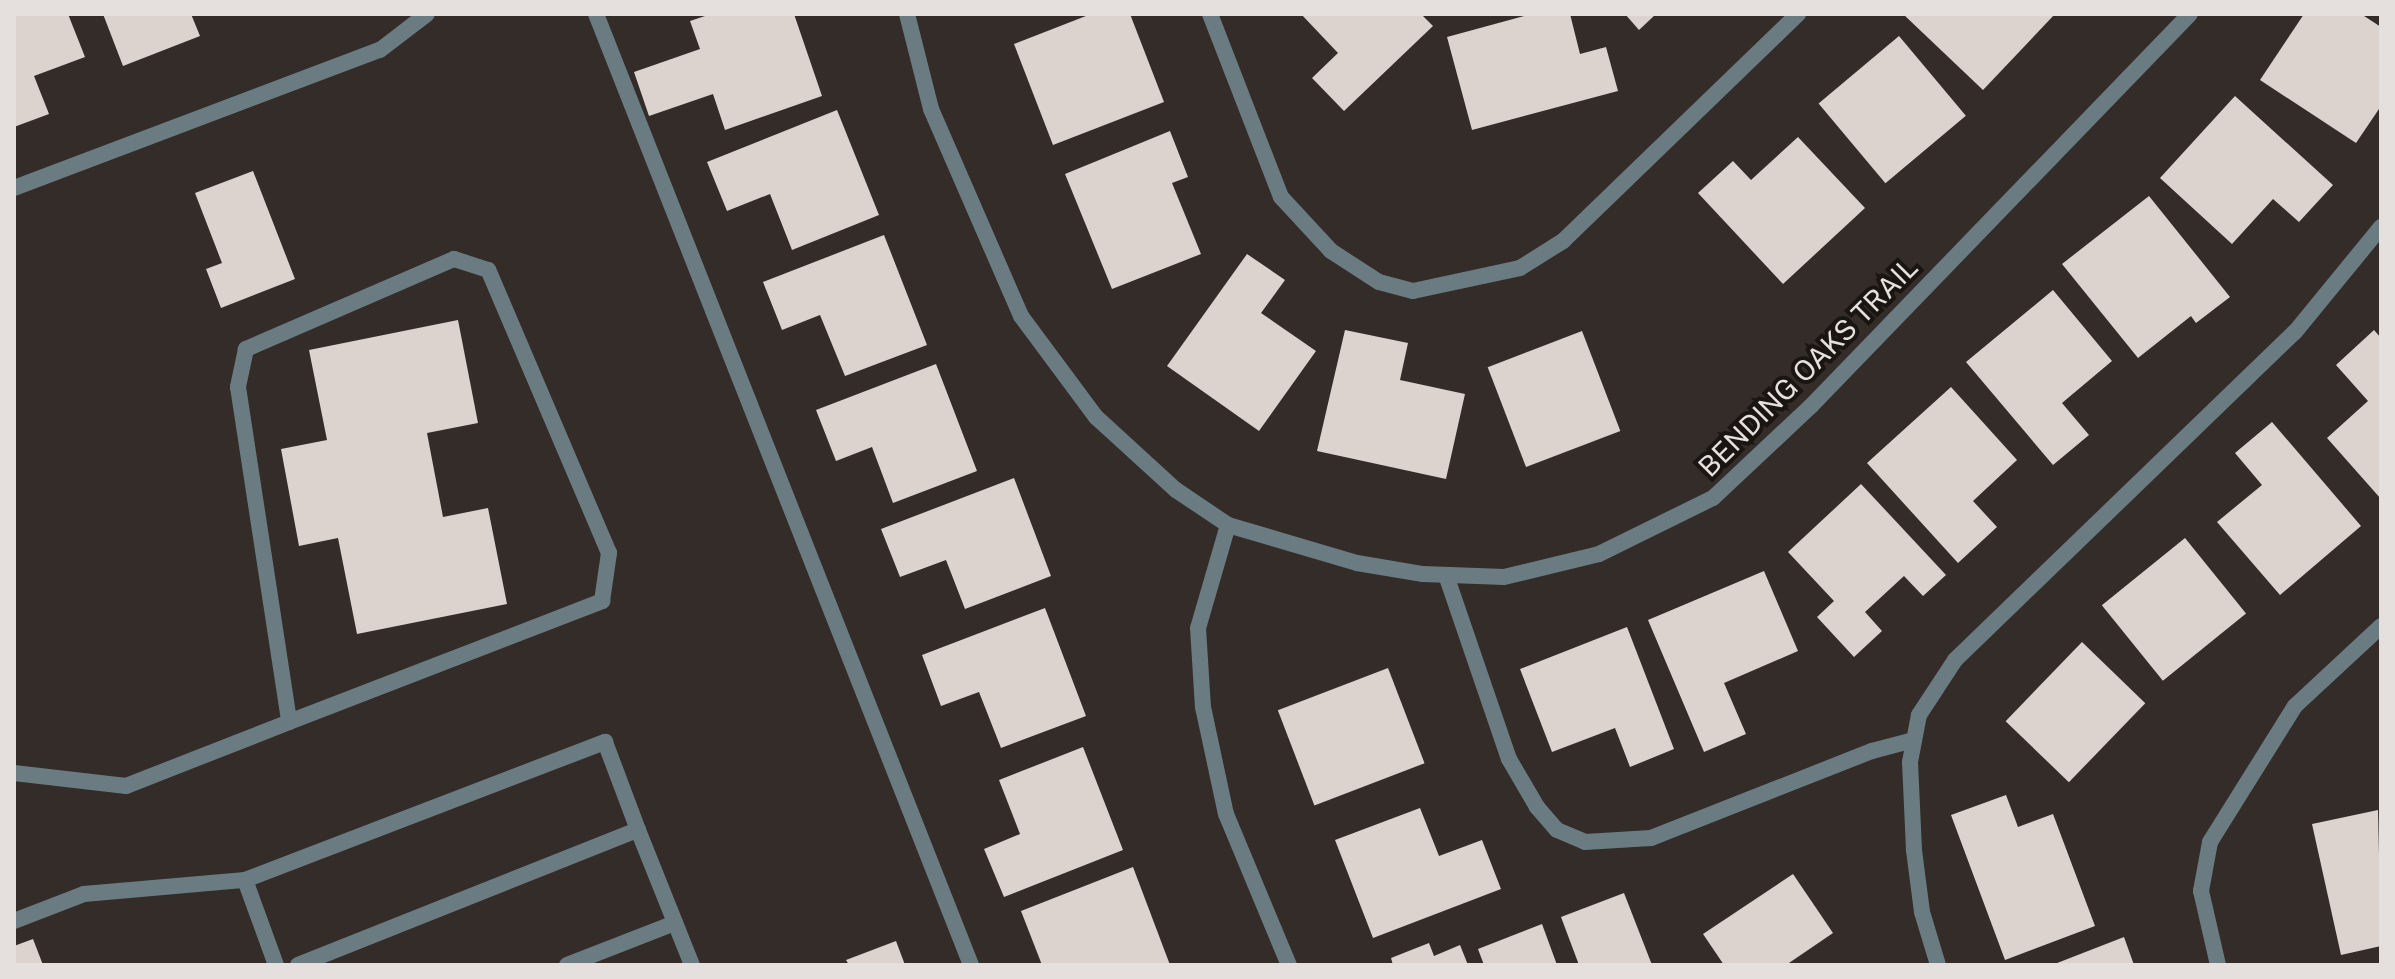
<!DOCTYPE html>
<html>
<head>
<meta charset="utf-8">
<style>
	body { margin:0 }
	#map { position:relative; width:2395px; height:979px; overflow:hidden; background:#332c28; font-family:"Public Sans",sans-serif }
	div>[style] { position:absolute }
	.building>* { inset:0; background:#ddd3ce; transform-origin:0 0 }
	.service>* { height:16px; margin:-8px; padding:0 8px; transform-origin:8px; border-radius:8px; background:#6a7b82 }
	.minor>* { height:16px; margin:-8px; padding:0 8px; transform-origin:8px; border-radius:8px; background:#6a7b82 }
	span { translate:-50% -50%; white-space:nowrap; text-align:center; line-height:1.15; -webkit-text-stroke:8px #181513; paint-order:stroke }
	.street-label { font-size:28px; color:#e5e0dd }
	.frame { position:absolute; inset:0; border:16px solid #e5e0dd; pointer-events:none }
</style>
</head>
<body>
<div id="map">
	<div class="building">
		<div style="clip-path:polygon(14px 14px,68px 14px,85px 57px,34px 76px,49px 114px,14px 127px)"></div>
		<div style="clip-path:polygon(103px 14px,191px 14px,200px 36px,123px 66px)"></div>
		<div style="clip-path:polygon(711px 14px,794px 14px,822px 96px,725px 130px,713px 94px,649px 116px,634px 72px,700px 49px,690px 21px)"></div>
		<div style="clip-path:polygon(1091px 14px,1130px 14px,1164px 102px,1053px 145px,1014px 44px)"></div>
		<div style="clip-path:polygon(1301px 14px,1421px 14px,1433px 26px,1344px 111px,1312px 78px,1338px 53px)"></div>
		<div style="clip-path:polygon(1532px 14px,1570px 14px,1580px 54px,1606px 47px,1618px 91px,1472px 130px,1447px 37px)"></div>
		<div style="clip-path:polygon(1625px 14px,1656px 14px,1639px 30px)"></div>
		<div style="clip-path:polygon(1903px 14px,2055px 14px,1983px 90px)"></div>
		<div style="clip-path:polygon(2304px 14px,2361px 14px,2381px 27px,2381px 106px,2356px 143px,2260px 80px)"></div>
		<div style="left:1899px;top:36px;width:104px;height:105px;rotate:50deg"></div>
		<div style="clip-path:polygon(2235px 96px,2333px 185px,2299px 222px,2273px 199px,2232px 244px,2160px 178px)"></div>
		<div style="clip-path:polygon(837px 110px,879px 215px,792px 250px,770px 194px,727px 211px,707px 162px)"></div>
		<div style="clip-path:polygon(1170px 131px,1188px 177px,1172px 183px,1201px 254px,1112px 289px,1065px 174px)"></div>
		<div style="clip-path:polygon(1798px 137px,1865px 208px,1783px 284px,1698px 193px,1733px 161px,1751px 180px)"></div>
		<div style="clip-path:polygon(253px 171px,295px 279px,221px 308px,206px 269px,222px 263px,195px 193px)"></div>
		<div style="clip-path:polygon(2149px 196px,2230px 297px,2196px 323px,2191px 316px,2138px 358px,2062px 264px)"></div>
		<div style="clip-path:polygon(884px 235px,927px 345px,845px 376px,820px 315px,782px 330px,763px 282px)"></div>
		<div style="clip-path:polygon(1247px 254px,1285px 280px,1261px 313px,1316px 351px,1259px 431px,1167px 366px)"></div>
		<div style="clip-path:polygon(2053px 290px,2112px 361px,2062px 403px,2089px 435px,2053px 465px,1966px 362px)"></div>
		<div style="clip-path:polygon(458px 320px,478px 423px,427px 433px,443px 517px,488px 508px,507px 604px,357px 634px,338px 538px,299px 546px,281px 449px,327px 440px,309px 350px)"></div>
		<div style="clip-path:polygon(1345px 330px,1408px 343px,1400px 380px,1465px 394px,1446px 479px,1317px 451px)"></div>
		<div style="clip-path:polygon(2374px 330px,2381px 338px,2381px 499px,2327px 438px,2368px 401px,2336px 365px)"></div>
		<div style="left:1582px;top:331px;width:107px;height:101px;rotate:69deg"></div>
		<div style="clip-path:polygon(936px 364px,977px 471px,893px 503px,872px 447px,836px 461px,816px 410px)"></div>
		<div style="clip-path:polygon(1951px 387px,2017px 460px,1973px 501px,1997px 527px,1958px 563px,1867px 463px)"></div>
		<div style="clip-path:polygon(2272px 422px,2361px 526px,2280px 595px,2217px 522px,2262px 485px,2235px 453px)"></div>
		<div style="clip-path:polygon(1014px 478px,1051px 576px,965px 609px,946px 560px,900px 577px,881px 529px)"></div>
		<div style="clip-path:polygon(1861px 484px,1946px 575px,1923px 596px,1904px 576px,1865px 612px,1882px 631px,1854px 657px,1817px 617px,1834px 601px,1788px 552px)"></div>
		<div style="left:2185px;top:538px;width:97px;height:107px;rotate:51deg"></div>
		<div style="clip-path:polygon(1764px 571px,1798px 651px,1724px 683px,1746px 734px,1704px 752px,1648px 620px)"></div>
		<div style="clip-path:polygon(1045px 608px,1086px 716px,1001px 748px,979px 692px,941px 706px,922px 655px)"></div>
		<div style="clip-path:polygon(1627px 627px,1674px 749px,1630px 767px,1615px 728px,1552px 752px,1520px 669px)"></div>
		<div style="left:2082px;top:642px;width:88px;height:110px;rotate:44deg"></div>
		<div style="left:1388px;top:668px;width:102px;height:118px;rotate:69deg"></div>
		<div style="clip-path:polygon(1083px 747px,1123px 850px,1004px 897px,984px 849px,1020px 834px,999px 780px)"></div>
		<div style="clip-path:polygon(2006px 795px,2018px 827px,2053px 814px,2095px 926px,2005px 960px,1951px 815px)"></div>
		<div style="clip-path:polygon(1420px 808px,1439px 856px,1482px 840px,1501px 889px,1373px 938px,1335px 840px)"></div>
		<div style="clip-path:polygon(2378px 810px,2381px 946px,2341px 955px,2312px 824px)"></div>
		<div style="clip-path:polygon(1133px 867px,1170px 965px,1042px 965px,1021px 911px)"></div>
		<div style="clip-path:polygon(1793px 874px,1833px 933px,1786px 965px,1724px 965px,1703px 934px)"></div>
		<div style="clip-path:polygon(1624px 893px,1652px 965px,1579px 965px,1561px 917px)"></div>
		<div style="clip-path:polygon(1542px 924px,1557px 965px,1484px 965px,1478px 949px)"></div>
		<div style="clip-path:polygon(2124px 937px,2134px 965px,2052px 965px)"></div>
		<div style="clip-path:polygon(33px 939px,43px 965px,14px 965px,14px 946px)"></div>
		<div style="clip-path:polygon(896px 941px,905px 965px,849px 965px,846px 960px)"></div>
		<div style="clip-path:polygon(1429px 943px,1434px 956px,1460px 945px,1468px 965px,1393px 965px,1391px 958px)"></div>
	</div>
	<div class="service">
		<div style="left:596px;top:14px;width:1022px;rotate:68.48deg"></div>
		<div style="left:1210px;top:14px;width:196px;rotate:68.8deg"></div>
		<div style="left:1281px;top:197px;width:74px;rotate:47.2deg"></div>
		<div style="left:1331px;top:251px;width:57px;rotate:32.9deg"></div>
		<div style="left:1379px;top:282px;width:35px;rotate:15deg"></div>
		<div style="left:1413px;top:291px;width:109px;rotate:-12.1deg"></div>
		<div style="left:1520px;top:268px;width:51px;rotate:-32.1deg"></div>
		<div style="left:1563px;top:241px;width:327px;rotate:-44deg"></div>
		<div style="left:14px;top:188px;width:391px;rotate:-20.7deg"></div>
		<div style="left:380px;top:50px;width:59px;rotate:-37.5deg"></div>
		<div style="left:1446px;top:575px;width:194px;rotate:71.1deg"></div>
		<div style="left:1509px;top:759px;width:56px;rotate:59.7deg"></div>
		<div style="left:1537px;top:807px;width:30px;rotate:49deg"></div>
		<div style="left:1557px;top:830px;width:30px;rotate:23deg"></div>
		<div style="left:1585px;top:842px;width:66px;rotate:-3.5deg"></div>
		<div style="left:1651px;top:838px;width:238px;rotate:-21.5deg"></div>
		<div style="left:1872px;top:751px;width:43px;rotate:-14.7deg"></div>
		<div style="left:14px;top:773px;width:113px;rotate:6.6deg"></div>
		<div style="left:126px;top:786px;width:175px;rotate:-21.4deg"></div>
		<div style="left:289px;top:722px;width:336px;rotate:-21.1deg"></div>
		<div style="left:602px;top:601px;width:49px;rotate:-81.7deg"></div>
		<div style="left:609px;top:553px;width:308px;rotate:-113.1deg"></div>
		<div style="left:488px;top:270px;width:36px;rotate:-162deg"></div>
		<div style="left:454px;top:259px;width:227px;rotate:156.6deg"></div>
		<div style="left:246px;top:349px;width:39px;rotate:102deg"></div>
		<div style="left:238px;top:387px;width:339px;rotate:81.3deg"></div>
		<div style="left:245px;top:880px;width:90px;rotate:70deg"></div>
		<div style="left:14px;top:921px;width:75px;rotate:-21.1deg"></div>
		<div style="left:84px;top:894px;width:162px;rotate:-5deg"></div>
		<div style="left:245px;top:880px;width:386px;rotate:-21deg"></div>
		<div style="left:605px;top:742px;width:94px;rotate:69.4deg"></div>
		<div style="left:298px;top:965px;width:366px;rotate:-21.7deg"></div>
		<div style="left:638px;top:830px;width:145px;rotate:68.2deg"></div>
		<div style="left:567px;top:965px;width:116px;rotate:-21.3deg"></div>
		<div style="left:1938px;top:965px;width:55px;rotate:-106.8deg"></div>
		<div style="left:1922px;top:912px;width:63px;rotate:-97.4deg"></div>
		<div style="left:1914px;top:850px;width:88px;rotate:-92.6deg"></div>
		<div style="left:1910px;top:762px;width:48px;rotate:-79.2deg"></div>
		<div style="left:1919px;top:715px;width:66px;rotate:-56.8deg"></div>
		<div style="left:1955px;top:660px;width:472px;rotate:-44deg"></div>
		<div style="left:2295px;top:332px;width:136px;rotate:-50.7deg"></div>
	</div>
	<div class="minor">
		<div style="left:907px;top:14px;width:98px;rotate:75.8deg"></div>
		<div style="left:931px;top:109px;width:226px;rotate:66.5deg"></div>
		<div style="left:1021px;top:316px;width:126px;rotate:53.4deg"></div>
		<div style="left:1096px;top:417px;width:108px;rotate:42.4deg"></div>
		<div style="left:1176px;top:490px;width:63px;rotate:33.9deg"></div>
		<div style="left:1228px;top:525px;width:134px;rotate:16.4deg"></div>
		<div style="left:1357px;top:563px;width:67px;rotate:9.5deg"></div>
		<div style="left:1423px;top:574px;width:81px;rotate:2.1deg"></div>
		<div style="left:1504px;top:577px;width:98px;rotate:-13.6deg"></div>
		<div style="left:1599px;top:554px;width:127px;rotate:-26.2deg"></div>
		<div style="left:1713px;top:498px;width:134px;rotate:-43.2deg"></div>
		<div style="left:1811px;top:406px;width:545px;rotate:-45.97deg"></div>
		<div style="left:1228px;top:525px;width:107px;rotate:106.2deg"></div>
		<div style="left:1198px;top:628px;width:79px;rotate:86.4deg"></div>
		<div style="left:1203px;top:707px;width:109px;rotate:77.9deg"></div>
		<div style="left:1226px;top:814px;width:164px;rotate:67.4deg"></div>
		<div style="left:2218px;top:965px;width:76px;rotate:-102.9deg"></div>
		<div style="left:2201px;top:891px;width:50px;rotate:-79.6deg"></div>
		<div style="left:2210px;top:842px;width:160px;rotate:-58deg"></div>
		<div style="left:2295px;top:706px;width:117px;rotate:-42.9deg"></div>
	</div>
	<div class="street-label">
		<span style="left:1808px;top:367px;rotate:-45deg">BENDING OAKS TRAIL</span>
	</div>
	<div class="frame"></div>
</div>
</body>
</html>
